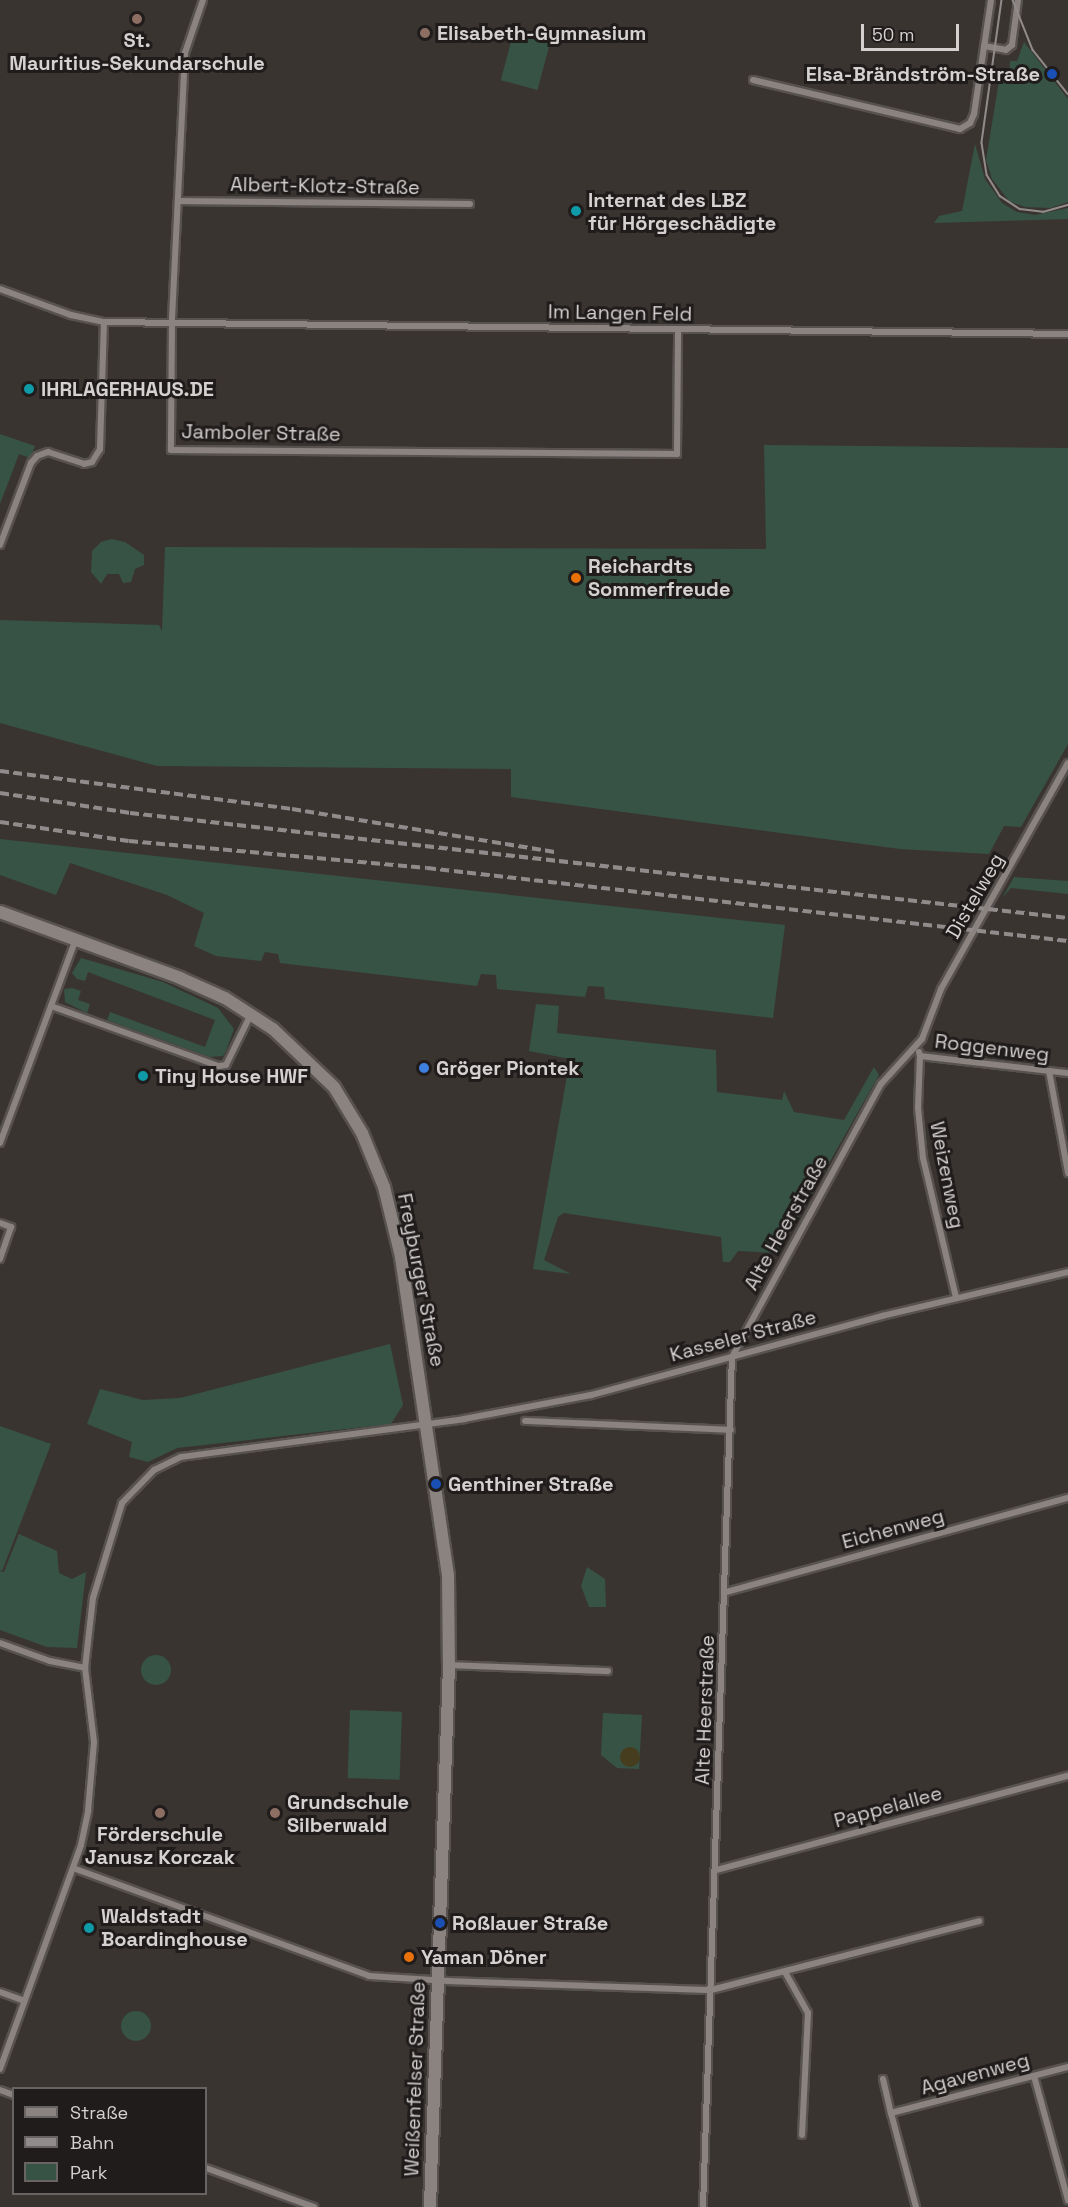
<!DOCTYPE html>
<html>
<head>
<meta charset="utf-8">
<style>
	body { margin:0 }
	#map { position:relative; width:1068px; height:2207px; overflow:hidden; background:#3a3431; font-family:"Space Grotesk",sans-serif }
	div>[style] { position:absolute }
	.green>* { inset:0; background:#375346; transform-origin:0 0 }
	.round { border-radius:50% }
	.sand>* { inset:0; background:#453d1d }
	.roads { filter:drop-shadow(2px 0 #575250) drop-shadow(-2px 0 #575250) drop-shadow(0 2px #575250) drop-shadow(0 -2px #575250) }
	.street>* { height:6px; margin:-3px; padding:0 3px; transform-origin:3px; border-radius:3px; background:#8a8380 }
	.secondary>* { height:12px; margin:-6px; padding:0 6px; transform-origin:6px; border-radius:6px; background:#8a8380 }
	.tram>* { height:1.5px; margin:-0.75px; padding:0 0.75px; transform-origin:0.75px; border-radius:0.75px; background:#918c8b }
	.rail>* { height:4px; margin-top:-2px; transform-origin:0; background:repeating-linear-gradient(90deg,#918c8b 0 9px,transparent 0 13.5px) }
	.dots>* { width:16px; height:16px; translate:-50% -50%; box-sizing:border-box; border:3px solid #1f1c1b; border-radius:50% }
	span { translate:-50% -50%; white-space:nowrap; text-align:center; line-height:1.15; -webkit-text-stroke:6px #1f1c1b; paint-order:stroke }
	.poi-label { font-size:20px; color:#d5d1d0; font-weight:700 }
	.left { translate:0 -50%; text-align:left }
	.right { translate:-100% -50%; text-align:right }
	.street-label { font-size:20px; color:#d5d1d0 }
	.legend { position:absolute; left:12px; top:2087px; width:195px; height:108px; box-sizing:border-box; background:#1f1c1b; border:2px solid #686463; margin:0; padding:8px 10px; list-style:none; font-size:18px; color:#d5d1d0 }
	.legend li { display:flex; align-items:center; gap:12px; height:30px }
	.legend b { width:30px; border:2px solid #686463 }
	.scale { position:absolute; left:861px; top:24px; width:98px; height:27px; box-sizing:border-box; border:3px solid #d5d1d0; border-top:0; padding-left:8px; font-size:18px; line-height:21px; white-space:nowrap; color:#d5d1d0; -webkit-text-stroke:4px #1f1c1b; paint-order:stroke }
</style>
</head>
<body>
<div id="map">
	<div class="green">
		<div style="left:515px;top:27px;width:38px;height:55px;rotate:15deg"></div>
		<div style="clip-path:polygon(1024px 42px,1068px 99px,1068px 202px,1050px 208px,1025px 207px,1009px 201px,992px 179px,986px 160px,1000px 75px,1009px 76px,1010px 61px,1017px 61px)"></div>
		<div style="clip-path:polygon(975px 144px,985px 179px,1002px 203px,1017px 212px,1035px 215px,1068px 208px,1068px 219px,934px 223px,939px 216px,962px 211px)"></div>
		<div style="clip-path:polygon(0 434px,35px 446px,30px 458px,19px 454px,0 504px)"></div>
		<div style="clip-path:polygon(764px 445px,1068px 448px,1068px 744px,1021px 827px,1004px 826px,989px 854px,900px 849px,511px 797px,511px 769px,157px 766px,0 723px,0 620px,159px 625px,162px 631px,165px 547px,766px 549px)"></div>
		<div style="clip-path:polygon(112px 539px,125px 542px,144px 555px,144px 565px,135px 569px,131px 582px,123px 583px,119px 574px,107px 574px,101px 584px,91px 572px,92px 551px,101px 542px)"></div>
		<div style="clip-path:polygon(0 839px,785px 925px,773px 1018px,605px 999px,604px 987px,588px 986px,585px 997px,497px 989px,496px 975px,481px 974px,477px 986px,280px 963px,278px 954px,265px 952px,261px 961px,216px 956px,194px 946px,204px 913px,167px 895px,70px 863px,56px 895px,0 875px)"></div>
		<div style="clip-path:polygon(1014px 877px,1068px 881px,1068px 894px,1011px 888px,1002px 898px)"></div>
		<div style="clip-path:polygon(81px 958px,163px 982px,218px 1008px,234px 1029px,226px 1051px,223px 1056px,210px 1057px,107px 1020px,110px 1012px,205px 1047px,215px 1020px,88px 972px,85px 981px,77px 979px,72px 973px)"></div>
		<div style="clip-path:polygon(72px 988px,81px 991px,78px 1000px,90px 1004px,87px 1013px,65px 1002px,64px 989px)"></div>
		<div style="clip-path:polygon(536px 1004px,559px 1006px,557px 1033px,716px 1050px,717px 1092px,782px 1100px,784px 1091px,794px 1112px,844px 1120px,874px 1067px,879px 1075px,778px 1253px,738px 1251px,730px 1262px,723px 1262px,721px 1237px,564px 1213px,558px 1217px,544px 1260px,571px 1274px,533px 1269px,570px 1059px,529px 1051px)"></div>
		<div style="clip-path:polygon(390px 1344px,403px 1405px,391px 1424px,177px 1448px,148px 1462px,129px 1457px,132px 1442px,87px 1424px,100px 1389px,143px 1400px,180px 1398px)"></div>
		<div style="clip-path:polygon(0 1426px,51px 1444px,2px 1571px,0 1570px)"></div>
		<div style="clip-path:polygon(19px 1534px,57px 1551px,59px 1573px,72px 1579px,86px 1572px,77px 1648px,47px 1647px,0 1630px,0 1571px,4px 1572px)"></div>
		<div style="clip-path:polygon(587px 1567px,605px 1579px,606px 1607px,589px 1607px,581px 1586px)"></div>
		<div class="round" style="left:141px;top:1655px;width:30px;height:30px"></div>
		<div style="left:350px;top:1710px;width:52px;height:68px;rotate:2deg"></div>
		<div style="clip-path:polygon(603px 1713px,642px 1715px,639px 1769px,617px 1768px,601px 1755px)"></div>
		<div class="round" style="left:121px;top:2011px;width:30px;height:30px"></div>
	</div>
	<div class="sand">
		<div class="round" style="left:620px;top:1747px;width:20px;height:20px"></div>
	</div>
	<div class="roads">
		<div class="street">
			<div style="left:203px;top:0;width:56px;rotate:108.8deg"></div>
			<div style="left:185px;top:53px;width:270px;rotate:92.8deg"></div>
			<div style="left:172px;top:323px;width:127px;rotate:90.5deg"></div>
			<div style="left:171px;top:450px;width:506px;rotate:0.45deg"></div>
			<div style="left:677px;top:454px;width:124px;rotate:-89.5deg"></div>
			<div style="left:984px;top:46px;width:22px;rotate:10deg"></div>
			<div style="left:1006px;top:50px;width:8px;rotate:-40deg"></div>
			<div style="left:1012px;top:45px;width:45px;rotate:-82.4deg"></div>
			<div style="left:753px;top:80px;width:213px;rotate:13.3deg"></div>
			<div style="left:960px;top:129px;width:12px;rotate:-31deg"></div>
			<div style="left:970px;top:123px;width:10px;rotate:-66deg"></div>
			<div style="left:974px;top:114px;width:115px;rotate:-81.5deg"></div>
			<div style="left:179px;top:201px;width:291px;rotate:0.6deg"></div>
			<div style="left:0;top:289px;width:76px;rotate:20.1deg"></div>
			<div style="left:71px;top:315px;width:34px;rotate:12deg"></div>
			<div style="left:104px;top:322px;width:964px;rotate:0.71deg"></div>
			<div style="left:0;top:545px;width:88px;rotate:-69.3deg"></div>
			<div style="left:31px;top:463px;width:9px;rotate:-49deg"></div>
			<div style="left:37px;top:456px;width:12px;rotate:-20deg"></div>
			<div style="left:48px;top:452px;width:38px;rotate:18deg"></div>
			<div style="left:84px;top:464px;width:8px;rotate:-14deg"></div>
			<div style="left:92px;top:462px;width:15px;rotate:-58deg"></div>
			<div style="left:100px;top:449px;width:127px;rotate:-88.2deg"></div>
			<div style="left:51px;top:1006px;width:178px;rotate:19.7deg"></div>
			<div style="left:219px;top:1066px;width:7px;rotate:-8deg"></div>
			<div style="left:226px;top:1065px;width:57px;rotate:-63.9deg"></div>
			<div style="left:919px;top:1052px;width:4px;rotate:76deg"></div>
			<div style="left:920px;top:1056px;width:149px;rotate:6.6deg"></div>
			<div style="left:920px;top:1056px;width:52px;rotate:92.2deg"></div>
			<div style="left:918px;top:1108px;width:50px;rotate:84.3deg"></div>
			<div style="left:923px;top:1158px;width:144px;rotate:76.7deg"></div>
			<div style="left:1049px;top:1071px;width:104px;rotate:79.4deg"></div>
			<div style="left:0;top:1143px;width:218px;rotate:-69.6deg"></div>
			<div style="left:0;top:1223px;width:12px;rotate:20deg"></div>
			<div style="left:11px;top:1227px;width:34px;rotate:109deg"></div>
			<div style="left:525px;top:1421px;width:206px;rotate:2.5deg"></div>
			<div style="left:726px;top:1592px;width:355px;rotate:-15.4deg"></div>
			<div style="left:0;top:1643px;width:53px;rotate:19.8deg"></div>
			<div style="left:50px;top:1661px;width:36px;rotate:11deg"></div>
			<div style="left:450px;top:1665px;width:158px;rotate:2.2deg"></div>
			<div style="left:73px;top:1868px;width:315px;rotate:20deg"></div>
			<div style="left:369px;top:1976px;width:80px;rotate:3.6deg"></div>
			<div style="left:449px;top:1981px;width:262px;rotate:2deg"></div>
			<div style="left:711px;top:1990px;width:277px;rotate:-14.4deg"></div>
			<div style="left:716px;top:1870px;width:364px;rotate:-15deg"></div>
			<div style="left:785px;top:1972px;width:47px;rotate:60.7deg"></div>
			<div style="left:808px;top:2013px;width:122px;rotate:92.8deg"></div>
			<div style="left:0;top:1992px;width:23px;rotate:20deg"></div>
			<div style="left:0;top:2069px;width:238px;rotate:-70.1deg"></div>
			<div style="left:81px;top:1845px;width:35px;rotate:-78deg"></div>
			<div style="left:88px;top:1811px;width:69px;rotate:-85deg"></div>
			<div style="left:94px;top:1742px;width:75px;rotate:-96.9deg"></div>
			<div style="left:85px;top:1668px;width:70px;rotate:-83.5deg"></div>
			<div style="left:93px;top:1598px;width:99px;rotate:-73deg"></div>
			<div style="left:122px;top:1503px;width:46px;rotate:-45.9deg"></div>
			<div style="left:154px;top:1470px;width:30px;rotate:-26deg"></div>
			<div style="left:181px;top:1457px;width:286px;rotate:-7.6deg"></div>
			<div style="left:464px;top:1419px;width:129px;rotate:-10.7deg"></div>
			<div style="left:591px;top:1395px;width:302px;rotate:-15.2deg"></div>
			<div style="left:882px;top:1316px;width:191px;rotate:-13.3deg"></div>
			<div style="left:1034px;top:2076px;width:129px;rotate:74.7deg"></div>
			<div style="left:883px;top:2079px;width:35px;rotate:77deg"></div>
			<div style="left:0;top:2090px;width:15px;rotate:20deg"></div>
			<div style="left:206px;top:2168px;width:115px;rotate:19.9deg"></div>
			<div style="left:703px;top:2207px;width:850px;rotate:-88.05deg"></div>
			<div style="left:732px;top:1357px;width:311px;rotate:-61.4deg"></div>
			<div style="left:881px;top:1084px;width:61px;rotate:-47.7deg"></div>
			<div style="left:922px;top:1039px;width:53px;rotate:-69.2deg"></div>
			<div style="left:941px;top:989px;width:259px;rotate:-60.7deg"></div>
			<div style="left:916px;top:2207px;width:97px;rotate:-104.9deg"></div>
			<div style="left:891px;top:2113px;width:183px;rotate:-14.6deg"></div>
		</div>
		<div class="secondary">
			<div style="left:0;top:912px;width:192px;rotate:20.1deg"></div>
			<div style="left:180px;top:978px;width:49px;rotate:24deg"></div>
			<div style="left:225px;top:998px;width:57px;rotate:32.9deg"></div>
			<div style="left:273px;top:1029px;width:84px;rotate:43.6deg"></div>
			<div style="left:334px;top:1087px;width:54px;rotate:58.7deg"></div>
			<div style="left:362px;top:1133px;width:58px;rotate:67.8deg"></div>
			<div style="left:384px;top:1187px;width:72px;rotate:76.3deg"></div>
			<div style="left:401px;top:1257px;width:321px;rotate:81.6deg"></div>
			<div style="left:448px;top:1575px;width:90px;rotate:89.4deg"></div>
			<div style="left:449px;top:1665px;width:542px;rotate:92.01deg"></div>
		</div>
	</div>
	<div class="tram">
		<div style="left:1002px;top:0;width:144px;rotate:98deg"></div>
		<div style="left:982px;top:143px;width:32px;rotate:81deg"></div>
		<div style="left:987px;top:175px;width:25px;rotate:58deg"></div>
		<div style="left:1000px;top:196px;width:24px;rotate:33deg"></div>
		<div style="left:1020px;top:209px;width:23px;rotate:7deg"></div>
		<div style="left:1043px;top:212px;width:26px;rotate:-16deg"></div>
		<div style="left:1013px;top:0;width:54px;rotate:68.2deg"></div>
		<div style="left:1033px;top:50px;width:56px;rotate:51.5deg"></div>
	</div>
	<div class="rail">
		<div style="left:0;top:771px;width:294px;rotate:7.4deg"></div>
		<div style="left:292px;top:809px;width:266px;rotate:9.3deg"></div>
		<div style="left:0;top:793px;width:132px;rotate:8.7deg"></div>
		<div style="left:130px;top:813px;width:944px;rotate:6.39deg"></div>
		<div style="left:0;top:822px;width:130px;rotate:8.4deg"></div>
		<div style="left:129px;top:841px;width:299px;rotate:5.2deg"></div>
		<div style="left:427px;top:868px;width:645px;rotate:6.5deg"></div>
	</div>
	<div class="dots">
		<div style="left:137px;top:19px;background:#8d6e63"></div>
		<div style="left:425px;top:33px;background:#8d6e63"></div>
		<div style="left:1052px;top:74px;background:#1a4fb4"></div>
		<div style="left:576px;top:211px;background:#0f9aa8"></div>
		<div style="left:29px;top:389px;background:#0f9aa8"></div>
		<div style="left:576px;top:578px;background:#e8710a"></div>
		<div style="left:424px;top:1068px;background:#3f7fe0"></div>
		<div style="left:143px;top:1076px;background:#0f9aa8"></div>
		<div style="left:436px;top:1484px;background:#1a4fb4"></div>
		<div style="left:160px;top:1813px;background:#8d6e63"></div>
		<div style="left:275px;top:1813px;background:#8d6e63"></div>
		<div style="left:440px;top:1923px;background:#1a4fb4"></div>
		<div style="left:89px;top:1928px;background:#0f9aa8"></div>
		<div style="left:409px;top:1957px;background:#e8710a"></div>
	</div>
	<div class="poi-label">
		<span class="left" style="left:437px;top:33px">Elisabeth-Gymnasium</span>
		<span style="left:137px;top:52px">St.<br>Mauritius-Sekundarschule</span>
		<span class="right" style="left:1040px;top:74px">Elsa-Brändström-Straße</span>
		<span class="left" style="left:588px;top:212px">Internat des LBZ<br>für Hörgeschädigte</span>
		<span class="left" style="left:41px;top:389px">IHRLAGERHAUS.DE</span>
		<span class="left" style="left:588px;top:578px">Reichardts<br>Sommerfreude</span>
		<span class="left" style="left:436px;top:1068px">Gröger Piontek</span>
		<span class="left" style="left:155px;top:1076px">Tiny House HWF</span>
		<span class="left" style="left:448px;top:1484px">Genthiner Straße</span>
		<span class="left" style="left:287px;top:1814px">Grundschule<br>Silberwald</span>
		<span style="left:160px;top:1846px">Förderschule<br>Janusz Korczak</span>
		<span class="left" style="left:101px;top:1928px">Waldstadt<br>Boardinghouse</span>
		<span class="left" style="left:452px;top:1923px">Roßlauer Straße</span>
		<span class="left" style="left:421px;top:1957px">Yaman Döner</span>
	</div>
	<div class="street-label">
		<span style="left:325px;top:186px;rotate:1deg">Albert-Klotz-Straße</span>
		<span style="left:620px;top:313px;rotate:1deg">Im Langen Feld</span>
		<span style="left:261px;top:433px;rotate:1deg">Jamboler Straße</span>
		<span style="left:975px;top:896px;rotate:-60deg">Distelweg</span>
		<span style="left:992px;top:1048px;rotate:7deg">Roggenweg</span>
		<span style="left:947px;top:1175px;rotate:79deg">Weizenweg</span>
		<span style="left:786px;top:1223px;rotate:-61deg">Alte Heerstraße</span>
		<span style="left:421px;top:1280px;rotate:79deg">Freyburger Straße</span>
		<span style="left:743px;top:1336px;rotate:-15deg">Kasseler Straße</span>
		<span style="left:893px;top:1529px;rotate:-15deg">Eichenweg</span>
		<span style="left:705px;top:1710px;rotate:-88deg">Alte Heerstraße</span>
		<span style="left:888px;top:1807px;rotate:-15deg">Pappelallee</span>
		<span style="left:975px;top:2074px;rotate:-15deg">Agavenweg</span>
		<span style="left:415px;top:2079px;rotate:-88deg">Weißenfelser Straße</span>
	</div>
	<ul class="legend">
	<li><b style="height:8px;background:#8a8380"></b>Straße</li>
	<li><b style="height:8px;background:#918c8b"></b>Bahn</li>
	<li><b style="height:16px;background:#375346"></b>Park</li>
	</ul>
	<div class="scale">50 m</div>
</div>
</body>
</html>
